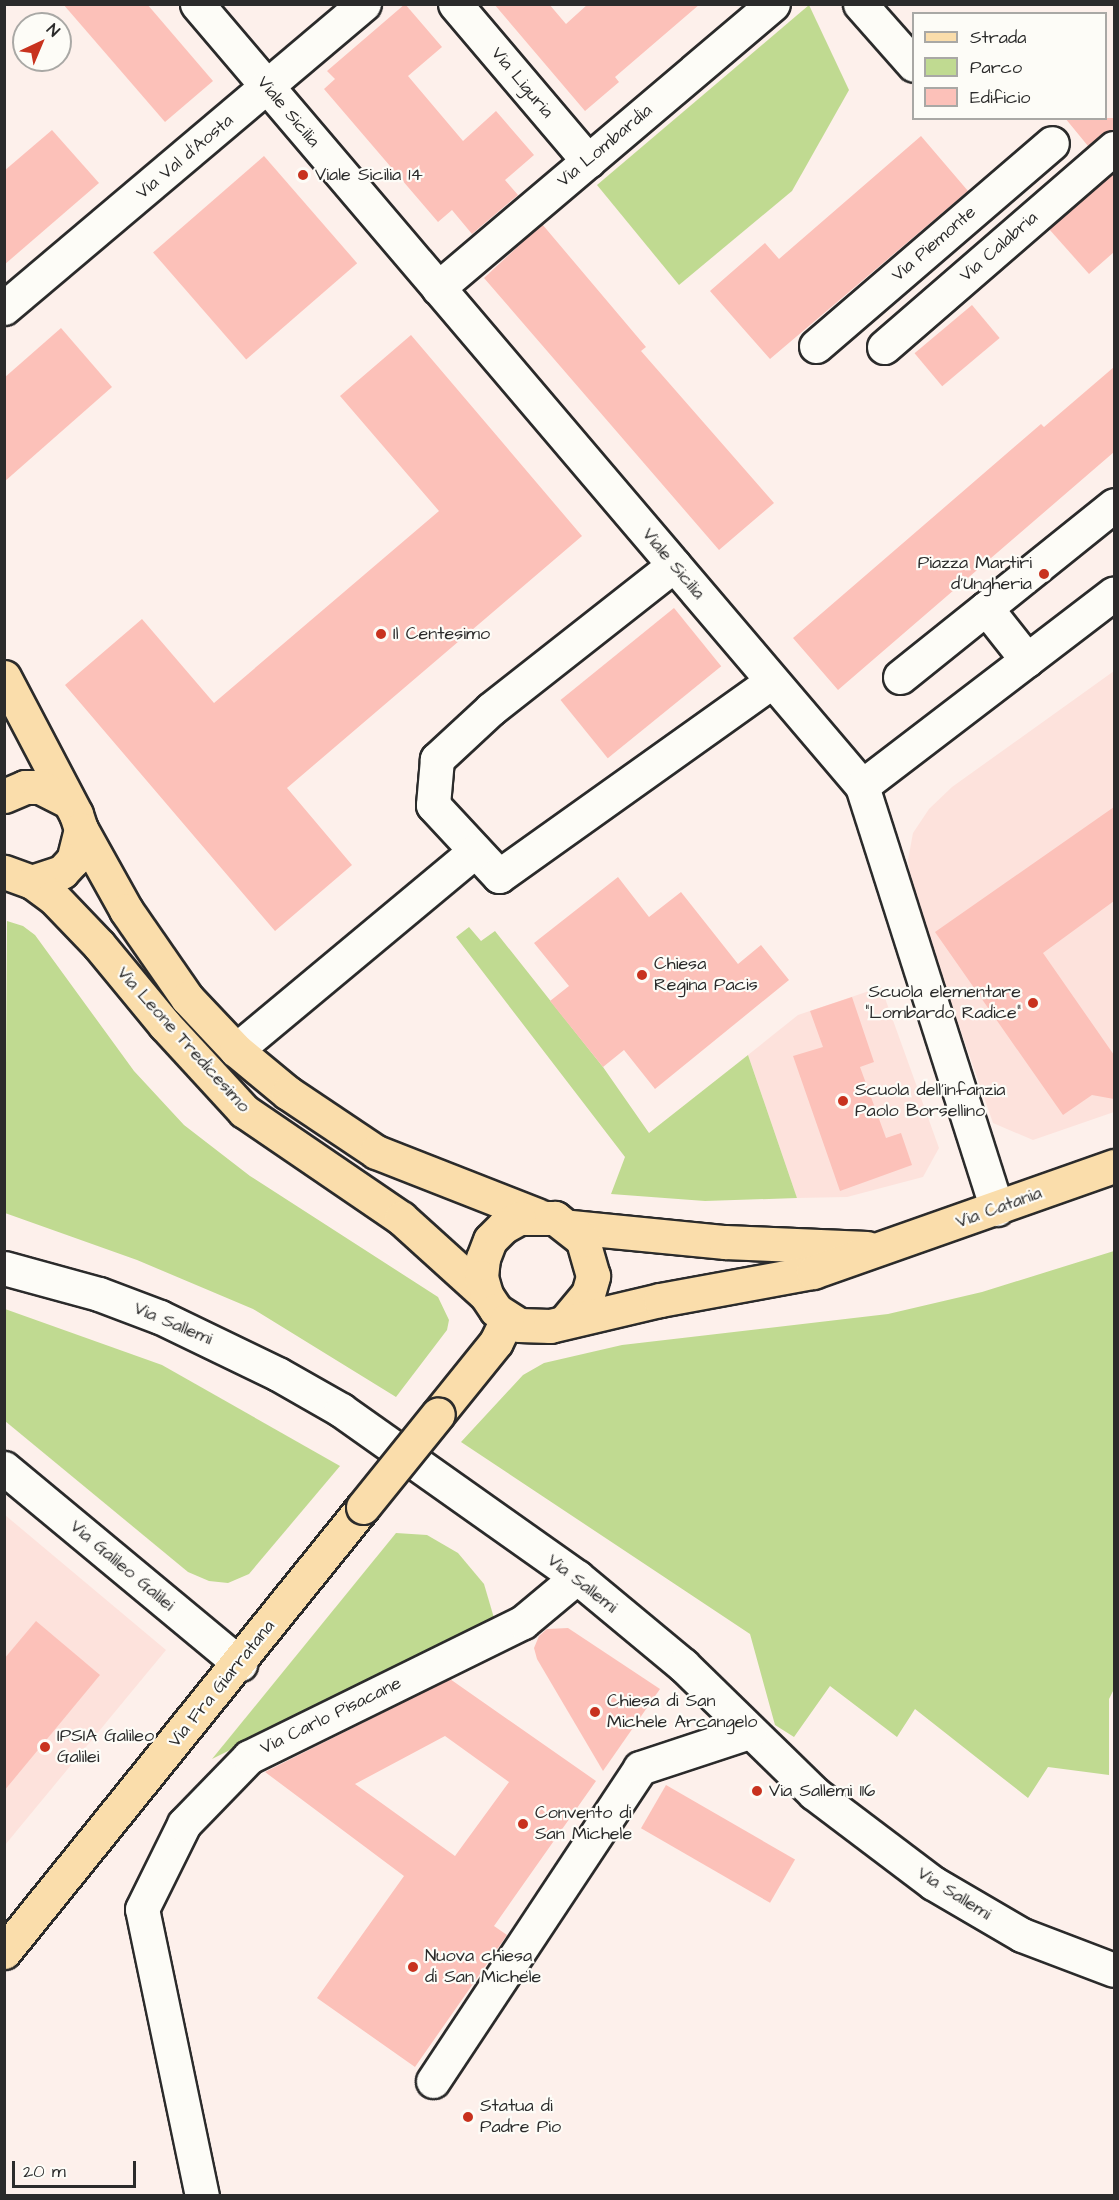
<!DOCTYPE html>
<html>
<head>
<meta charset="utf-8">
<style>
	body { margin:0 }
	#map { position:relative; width:1119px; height:2200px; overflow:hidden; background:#fdf0eb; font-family:"Architects Daughter",sans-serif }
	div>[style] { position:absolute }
	.built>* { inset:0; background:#fde2dc }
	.green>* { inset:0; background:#c0da91 }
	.building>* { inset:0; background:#fcc1b9; transform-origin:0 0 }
	.roads { filter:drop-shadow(2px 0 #2b2b2b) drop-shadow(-2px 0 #2b2b2b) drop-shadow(0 2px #2b2b2b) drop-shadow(0 -2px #2b2b2b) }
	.minor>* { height:33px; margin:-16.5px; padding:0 16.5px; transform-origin:16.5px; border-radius:16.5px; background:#fdfcf7 }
	.major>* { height:33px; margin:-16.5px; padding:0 16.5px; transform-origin:16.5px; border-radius:16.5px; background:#faddab }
	.bridges { filter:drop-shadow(2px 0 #2b2b2b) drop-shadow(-2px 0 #2b2b2b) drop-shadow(0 2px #2b2b2b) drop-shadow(0 -2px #2b2b2b) }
	.major-bridge>* { height:33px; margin:-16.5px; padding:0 16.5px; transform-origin:16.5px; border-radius:16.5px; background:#faddab }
	.dots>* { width:16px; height:16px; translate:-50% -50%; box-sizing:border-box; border:3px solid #fdfcf7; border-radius:50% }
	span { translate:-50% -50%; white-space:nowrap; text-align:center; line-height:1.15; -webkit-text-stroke:4.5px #fdfcf7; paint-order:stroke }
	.street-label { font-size:18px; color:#2b2b2b }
	.poi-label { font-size:18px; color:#2b2b2b }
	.left { translate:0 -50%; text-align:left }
	.right { translate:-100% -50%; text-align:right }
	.frame { position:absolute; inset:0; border:6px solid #2b2b2b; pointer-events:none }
	.legend { position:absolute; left:912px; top:12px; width:195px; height:108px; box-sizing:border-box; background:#fdfcf7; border:2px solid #a9a8a5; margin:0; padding:8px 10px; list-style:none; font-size:18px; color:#2b2b2b }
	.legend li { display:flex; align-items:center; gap:12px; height:30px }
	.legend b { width:30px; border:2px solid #a9a8a5 }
	.north { position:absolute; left:12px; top:12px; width:60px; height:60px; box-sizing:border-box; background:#fdfcf7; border:2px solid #a9a8a5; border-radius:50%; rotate:44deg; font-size:16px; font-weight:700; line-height:24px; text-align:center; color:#2b2b2b }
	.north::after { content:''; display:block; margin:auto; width:21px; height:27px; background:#c8321e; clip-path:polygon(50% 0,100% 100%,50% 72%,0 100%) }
	.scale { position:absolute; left:12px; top:2161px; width:124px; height:27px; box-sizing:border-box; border:3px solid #2b2b2b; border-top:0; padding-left:8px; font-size:18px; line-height:21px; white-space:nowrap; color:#2b2b2b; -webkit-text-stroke:4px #fdfcf7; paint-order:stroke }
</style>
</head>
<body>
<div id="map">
	<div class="built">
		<div style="clip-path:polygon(1114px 671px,1114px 1112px,1033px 1140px,993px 1123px,913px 894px,908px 860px,913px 833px,929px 809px,952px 787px)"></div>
		<div style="clip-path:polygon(881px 987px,939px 1148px,923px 1177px,847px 1197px,797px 1198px,748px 1055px,798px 1015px)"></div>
		<div style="clip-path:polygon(5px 1515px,166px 1650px,5px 1845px)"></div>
	</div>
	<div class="green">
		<div style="clip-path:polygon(809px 5px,849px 90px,792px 191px,679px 285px,597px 185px)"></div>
		<div style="clip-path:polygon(7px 921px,23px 926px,35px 935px,134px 1071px,184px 1125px,250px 1176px,438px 1297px,449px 1320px,447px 1330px,396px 1397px,253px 1309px,137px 1260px,5px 1213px)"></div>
		<div style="clip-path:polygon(469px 927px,481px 941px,495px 931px,603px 1067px,649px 1133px,748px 1055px,797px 1198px,705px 1201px,611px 1194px,625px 1157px,456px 937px)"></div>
		<div style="clip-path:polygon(1114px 1251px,1114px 1689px,1109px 1699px,1109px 1775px,1048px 1767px,1028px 1798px,915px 1709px,897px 1737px,830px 1686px,794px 1737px,775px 1725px,750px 1634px,461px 1442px,523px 1375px,544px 1363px,622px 1345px,888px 1314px,982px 1292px)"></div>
		<div style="clip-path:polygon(5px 1309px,162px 1365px,340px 1466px,249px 1574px,228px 1583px,209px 1581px,188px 1572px,5px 1421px)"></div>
		<div style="clip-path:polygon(396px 1533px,427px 1535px,458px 1553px,484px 1584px,494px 1618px,212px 1759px)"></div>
	</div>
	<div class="building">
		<div style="clip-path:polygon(63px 4px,147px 4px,213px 81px,165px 122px)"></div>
		<div style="clip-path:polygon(405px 4px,442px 47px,408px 76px,463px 141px,496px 111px,534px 155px,505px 180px,518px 195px,472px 234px,452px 210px,438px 222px,324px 89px,335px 79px,327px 71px)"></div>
		<div style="clip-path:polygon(494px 4px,549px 4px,566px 24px,588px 4px,700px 4px,615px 77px,619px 82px,585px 111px)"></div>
		<div style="clip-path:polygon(1065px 118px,1114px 118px,1114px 130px,1102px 134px,1088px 146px)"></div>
		<div style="clip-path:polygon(52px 130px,99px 183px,4px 265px,4px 171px)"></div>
		<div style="clip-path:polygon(921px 136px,968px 191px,770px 359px,710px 291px,765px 243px,779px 259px)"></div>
		<div style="left:264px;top:156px;width:142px;height:147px;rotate:49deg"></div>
		<div style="clip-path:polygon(1114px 172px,1114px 252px,1089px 274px,1049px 229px)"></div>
		<div style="clip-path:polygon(542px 224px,646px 347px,641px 351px,774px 503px,719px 550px,484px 278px)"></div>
		<div style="left:972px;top:305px;width:43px;height:75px;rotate:50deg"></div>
		<div style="clip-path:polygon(61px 328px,112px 387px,4px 482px,4px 378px)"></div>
		<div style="clip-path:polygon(411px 335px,582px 536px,287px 788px,352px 865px,275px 931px,65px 685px,142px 619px,214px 703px,439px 511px,340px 396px)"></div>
		<div style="clip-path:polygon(1114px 367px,1114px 452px,838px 690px,793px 638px,1041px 424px,1044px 427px)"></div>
		<div style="left:674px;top:608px;width:75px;height:146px;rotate:51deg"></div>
		<div style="clip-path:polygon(1114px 807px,1114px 901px,1043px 953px,1114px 1055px,1114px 1099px,1092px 1095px,1063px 1115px,935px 932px)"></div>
		<div style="clip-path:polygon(618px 877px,649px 917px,681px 892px,738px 964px,761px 945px,789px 980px,655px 1089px,624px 1050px,603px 1067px,550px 1001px,569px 986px,534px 943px)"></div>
		<div style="clip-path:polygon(852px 997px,874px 1062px,860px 1067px,886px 1138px,901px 1133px,912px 1165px,840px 1191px,793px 1056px,823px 1047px,810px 1011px)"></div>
		<div style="clip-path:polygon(36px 1621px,100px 1675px,4px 1791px,4px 1659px)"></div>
		<div style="clip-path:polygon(568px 1628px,660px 1689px,603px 1771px,537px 1659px,534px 1648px,539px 1636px,547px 1629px)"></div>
		<div style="clip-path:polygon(evenodd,450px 1679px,596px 1781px,494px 1926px,507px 1935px,415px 2067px,317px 1998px,404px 1876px,265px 1772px,450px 1679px,445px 1736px,509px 1782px,455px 1856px,355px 1784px,445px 1736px)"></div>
		<div style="left:666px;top:1785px;width:149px;height:50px;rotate:30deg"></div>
	</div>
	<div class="roads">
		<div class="minor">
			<div style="left:197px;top:4px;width:1027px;rotate:49.62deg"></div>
			<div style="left:862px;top:786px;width:444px;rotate:72.3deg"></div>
			<div style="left:455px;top:4px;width:206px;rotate:49.7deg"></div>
			<div style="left:860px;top:4px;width:81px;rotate:48.5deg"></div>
			<div style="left:438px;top:288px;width:439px;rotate:-40.3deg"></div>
			<div style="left:4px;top:308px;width:471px;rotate:-40.2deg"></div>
			<div style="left:816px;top:346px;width:311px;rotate:-40.7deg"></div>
			<div style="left:884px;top:347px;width:304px;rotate:-40.9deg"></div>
			<div style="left:674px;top:565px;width:233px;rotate:141.8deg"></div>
			<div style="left:491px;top:709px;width:74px;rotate:137.2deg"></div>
			<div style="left:437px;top:759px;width:46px;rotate:95deg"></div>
			<div style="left:433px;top:805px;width:97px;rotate:47.1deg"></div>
			<div style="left:499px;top:876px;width:335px;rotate:-35.5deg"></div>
			<div style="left:1027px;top:660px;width:66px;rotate:-128.3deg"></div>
			<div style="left:986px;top:608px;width:164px;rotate:-38.8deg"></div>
			<div style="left:900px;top:677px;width:110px;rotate:-38.7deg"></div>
			<div style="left:862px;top:786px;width:317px;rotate:-37.4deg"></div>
			<div style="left:236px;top:1050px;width:311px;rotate:-39.8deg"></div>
			<div style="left:4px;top:1268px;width:98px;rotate:15.3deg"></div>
			<div style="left:99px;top:1294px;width:65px;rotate:20.7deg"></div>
			<div style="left:160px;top:1317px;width:131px;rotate:25.8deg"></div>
			<div style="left:278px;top:1374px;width:73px;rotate:29.7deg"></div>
			<div style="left:341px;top:1410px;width:289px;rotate:35.3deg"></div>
			<div style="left:577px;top:1577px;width:138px;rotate:39.7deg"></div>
			<div style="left:683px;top:1665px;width:183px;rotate:44.3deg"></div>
			<div style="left:814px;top:1793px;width:149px;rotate:37.1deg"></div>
			<div style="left:933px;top:1883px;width:103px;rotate:30.3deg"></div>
			<div style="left:1022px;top:1935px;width:98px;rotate:20.8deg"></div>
			<div style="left:4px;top:1468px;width:307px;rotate:39.7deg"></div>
			<div style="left:433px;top:2081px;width:375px;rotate:-56.5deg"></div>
			<div style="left:640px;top:1768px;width:115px;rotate:-18.3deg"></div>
			<div style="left:202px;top:2196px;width:293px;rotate:-101.8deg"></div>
			<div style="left:142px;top:1909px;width:95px;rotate:-63.7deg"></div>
			<div style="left:184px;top:1824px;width:93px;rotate:-45.9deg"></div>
			<div style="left:249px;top:1757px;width:305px;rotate:-26.2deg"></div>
			<div style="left:523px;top:1622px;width:70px;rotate:-39.8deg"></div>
		</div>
		<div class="major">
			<div style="left:4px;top:677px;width:155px;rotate:62.3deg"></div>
			<div style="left:76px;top:814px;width:16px;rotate:72deg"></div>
			<div style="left:81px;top:829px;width:32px;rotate:104deg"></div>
			<div style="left:73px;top:860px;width:16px;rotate:133deg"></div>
			<div style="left:62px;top:872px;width:32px;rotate:162deg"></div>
			<div style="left:32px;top:882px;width:30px;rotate:-160deg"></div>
			<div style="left:4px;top:796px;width:23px;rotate:-23deg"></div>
			<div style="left:25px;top:787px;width:15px"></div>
			<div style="left:40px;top:787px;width:30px;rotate:27deg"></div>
			<div style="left:81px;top:829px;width:93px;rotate:60.9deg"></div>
			<div style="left:126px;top:910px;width:107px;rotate:55.3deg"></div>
			<div style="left:187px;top:998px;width:71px;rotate:46.7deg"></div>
			<div style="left:236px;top:1050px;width:67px;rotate:39.6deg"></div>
			<div style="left:288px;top:1093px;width:106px;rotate:33.8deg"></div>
			<div style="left:376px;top:1152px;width:173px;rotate:21.4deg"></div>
			<div style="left:32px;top:882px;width:26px;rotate:36deg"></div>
			<div style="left:53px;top:897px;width:66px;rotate:46.2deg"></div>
			<div style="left:99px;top:945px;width:104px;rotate:50.5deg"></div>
			<div style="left:165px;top:1025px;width:117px;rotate:47.4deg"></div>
			<div style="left:244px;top:1111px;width:190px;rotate:34.3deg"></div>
			<div style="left:401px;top:1218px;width:115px;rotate:42.2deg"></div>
			<div style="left:571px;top:1227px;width:155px;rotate:5.6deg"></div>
			<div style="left:725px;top:1242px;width:142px;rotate:2.4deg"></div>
			<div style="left:566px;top:1320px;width:34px;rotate:-50deg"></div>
			<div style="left:588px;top:1294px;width:19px;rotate:-74deg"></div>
			<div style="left:593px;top:1276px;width:37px;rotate:-106deg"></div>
			<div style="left:583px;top:1240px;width:36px;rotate:-142deg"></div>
			<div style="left:555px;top:1218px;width:36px;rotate:180deg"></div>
			<div style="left:519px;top:1218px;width:18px;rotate:151deg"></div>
			<div style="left:503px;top:1227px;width:18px;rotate:135deg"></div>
			<div style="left:490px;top:1240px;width:19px;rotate:111deg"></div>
			<div style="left:483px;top:1258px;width:19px;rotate:96deg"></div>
			<div style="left:481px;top:1277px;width:19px;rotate:74deg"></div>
			<div style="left:486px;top:1295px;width:18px;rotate:56deg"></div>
			<div style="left:496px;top:1310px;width:27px;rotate:33deg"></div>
			<div style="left:519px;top:1325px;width:31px;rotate:2deg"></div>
			<div style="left:550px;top:1326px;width:113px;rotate:-13.3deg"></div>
			<div style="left:660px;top:1300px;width:156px;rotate:-10.4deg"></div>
			<div style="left:813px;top:1272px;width:319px;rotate:-19.4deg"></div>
			<div style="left:438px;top:1414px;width:92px;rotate:-51.1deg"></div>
			<div style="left:496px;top:1342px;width:25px;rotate:-64deg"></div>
			<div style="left:4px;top:1952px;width:572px;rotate:-51.11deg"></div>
		</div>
	</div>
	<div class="bridges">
		<div class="major-bridge">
			<div style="left:363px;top:1507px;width:119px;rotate:-51.1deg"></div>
		</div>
	</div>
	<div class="dots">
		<div style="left:303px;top:175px;background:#c8321e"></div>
		<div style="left:1044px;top:574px;background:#c8321e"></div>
		<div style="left:381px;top:634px;background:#c8321e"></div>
		<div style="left:642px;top:975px;background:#c8321e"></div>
		<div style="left:1033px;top:1003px;background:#c8321e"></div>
		<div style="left:843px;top:1101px;background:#c8321e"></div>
		<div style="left:595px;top:1712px;background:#c8321e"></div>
		<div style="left:45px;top:1747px;background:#c8321e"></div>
		<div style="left:757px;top:1791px;background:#c8321e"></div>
		<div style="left:523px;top:1824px;background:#c8321e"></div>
		<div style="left:413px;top:1967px;background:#c8321e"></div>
		<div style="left:468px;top:2117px;background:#c8321e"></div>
	</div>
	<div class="street-label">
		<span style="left:522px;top:83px;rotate:50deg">Via Liguria</span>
		<span style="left:288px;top:112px;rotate:50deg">Viale Sicilia</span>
		<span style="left:605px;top:146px;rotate:-40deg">Via Lombardia</span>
		<span style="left:185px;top:157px;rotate:-40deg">Via Val d'Aosta</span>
		<span style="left:934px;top:244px;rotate:-41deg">Via Piemonte</span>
		<span style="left:999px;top:247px;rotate:-41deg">Via Calabria</span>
		<span style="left:673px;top:564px;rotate:50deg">Viale Sicilia</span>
		<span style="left:183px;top:1040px;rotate:48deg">Via Leone Tredicesimo</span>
		<span style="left:999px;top:1208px;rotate:-20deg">Via Catania</span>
		<span style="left:173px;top:1324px;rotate:23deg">Via Sallemi</span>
		<span style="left:122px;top:1566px;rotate:40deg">Via Galileo Galilei</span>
		<span style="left:582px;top:1584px;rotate:38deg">Via Sallemi</span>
		<span style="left:222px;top:1684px;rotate:-51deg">Via Fra Giarratana</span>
		<span style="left:331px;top:1716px;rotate:-26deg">Via Carlo Pisacane</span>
		<span style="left:954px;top:1894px;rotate:32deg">Via Sallemi</span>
	</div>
	<div class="poi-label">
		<span class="left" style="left:315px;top:175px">Viale Sicilia 14</span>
		<span class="right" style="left:1032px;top:574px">Piazza Martiri<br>d'Ungheria</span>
		<span class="left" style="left:393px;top:634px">Il Centesimo</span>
		<span class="left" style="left:654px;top:975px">Chiesa<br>Regina Pacis</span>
		<span class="right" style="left:1021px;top:1003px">Scuola elementare<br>"Lombardo Radice"</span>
		<span class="left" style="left:855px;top:1101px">Scuola dell'infanzia<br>Paolo Borsellino</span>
		<span class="left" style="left:607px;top:1712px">Chiesa di San<br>Michele Arcangelo</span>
		<span class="left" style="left:57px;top:1747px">IPSIA Galileo<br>Galilei</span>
		<span class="left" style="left:769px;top:1791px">Via Sallemi 116</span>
		<span class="left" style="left:535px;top:1824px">Convento di<br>San Michele</span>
		<span class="left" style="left:425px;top:1967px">Nuova chiesa<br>di San Michele</span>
		<span class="left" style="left:480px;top:2117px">Statua di<br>Padre Pio</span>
	</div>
	<div class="frame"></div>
	<ul class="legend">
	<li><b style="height:8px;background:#faddab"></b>Strada</li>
	<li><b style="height:16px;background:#c0da91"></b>Parco</li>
	<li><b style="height:16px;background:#fcc1b9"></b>Edificio</li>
	</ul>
	<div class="north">N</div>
	<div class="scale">20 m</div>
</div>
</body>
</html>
